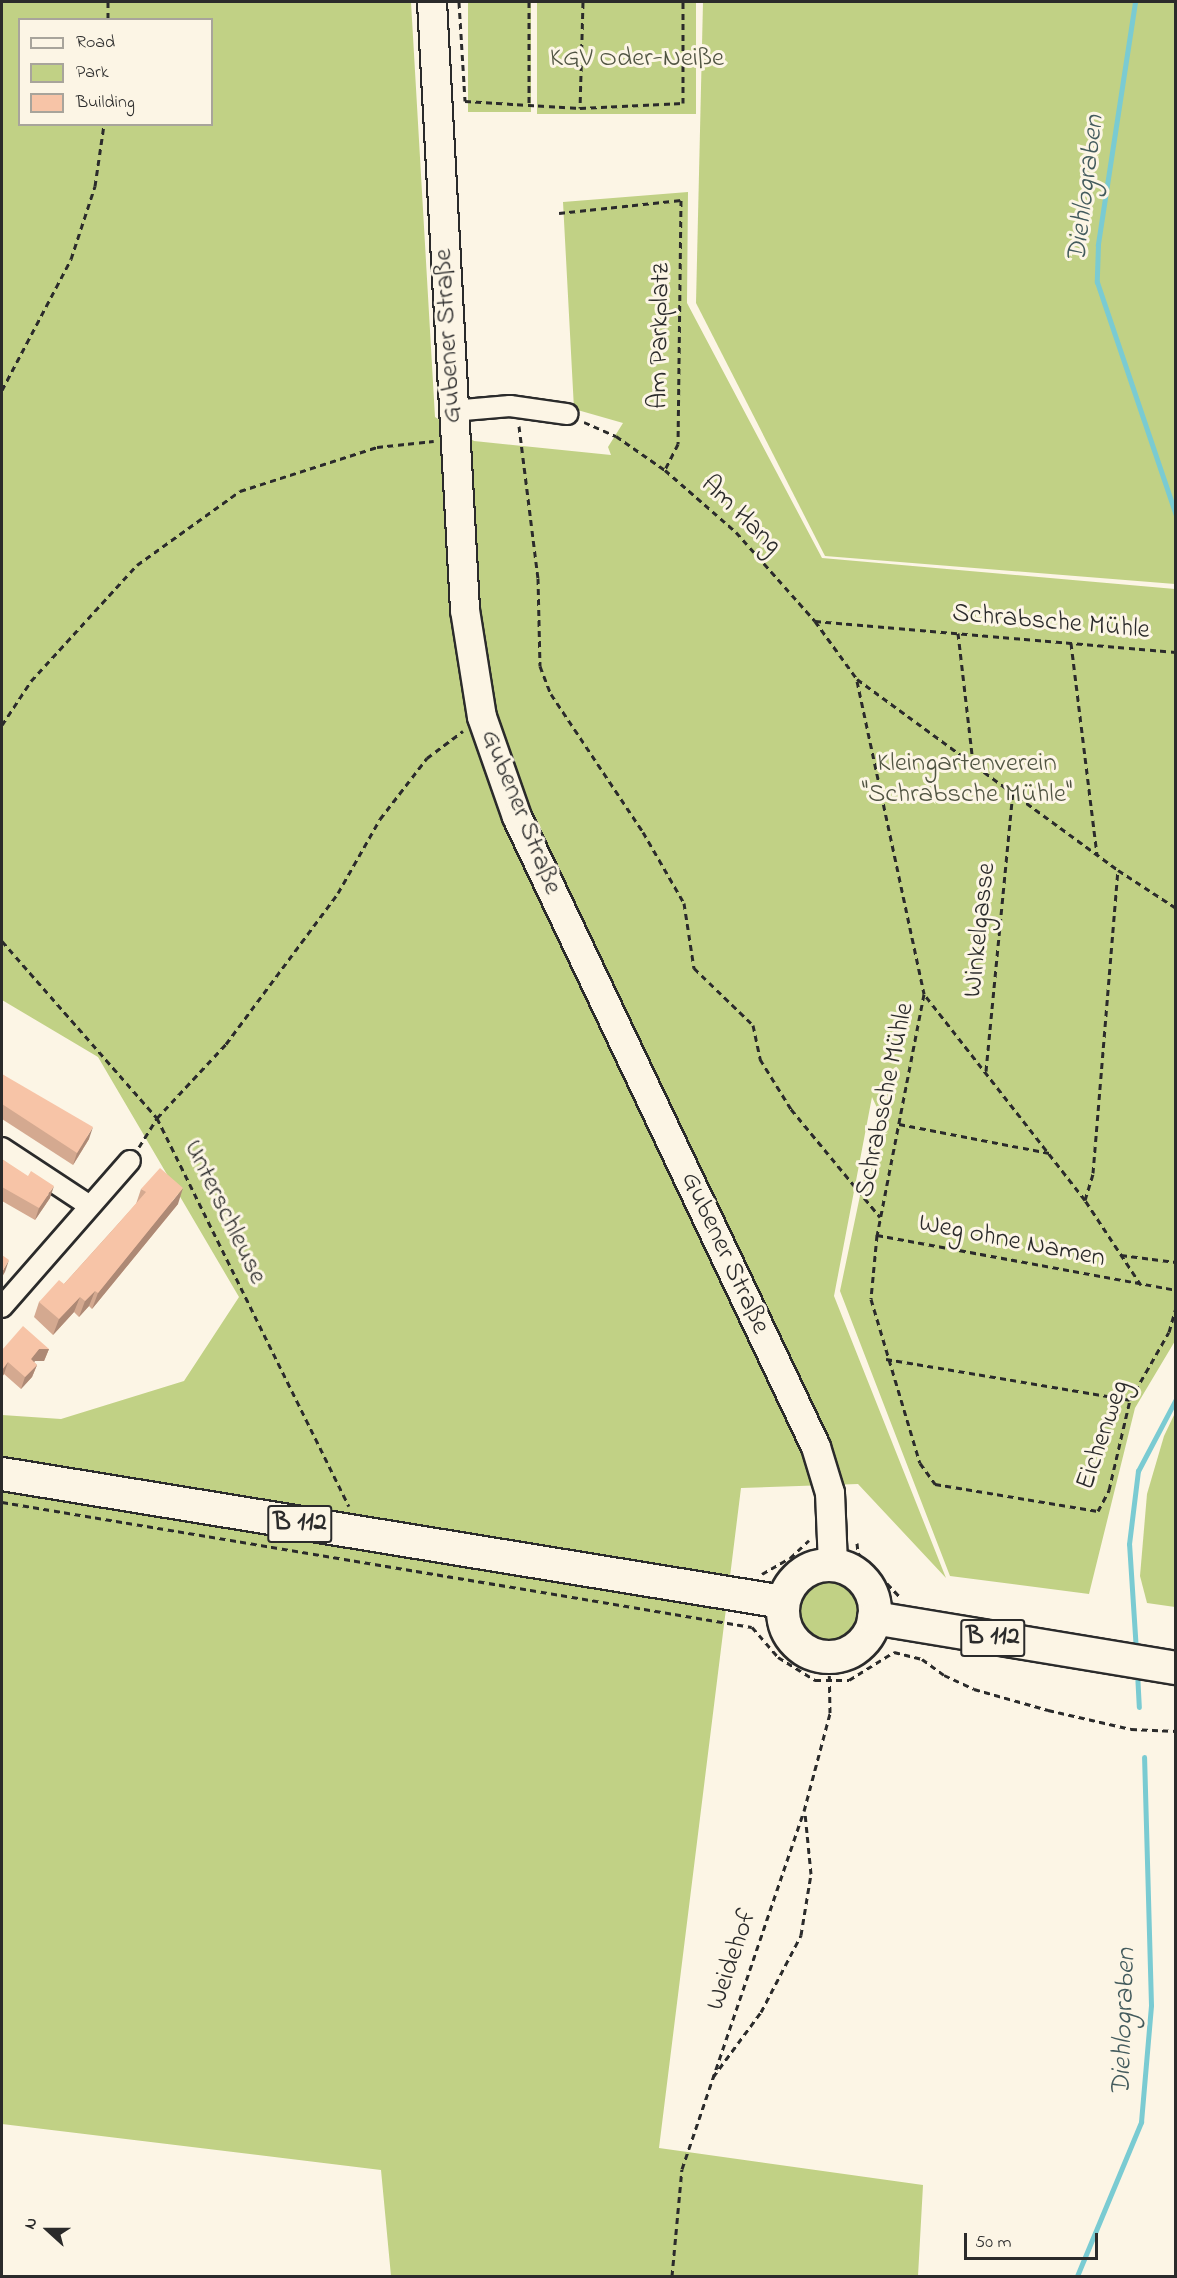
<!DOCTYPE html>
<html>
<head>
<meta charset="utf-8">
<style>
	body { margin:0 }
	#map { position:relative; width:1177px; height:2278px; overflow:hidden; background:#fcf5e5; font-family:"Indie Flower",sans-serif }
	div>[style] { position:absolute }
	.green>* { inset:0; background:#c1d185; transform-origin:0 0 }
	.round { border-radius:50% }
	.stream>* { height:5px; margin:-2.5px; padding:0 2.5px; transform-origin:2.5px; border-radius:2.5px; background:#7acbd2 }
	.path>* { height:3px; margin-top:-1.5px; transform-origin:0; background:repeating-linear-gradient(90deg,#2b2b2b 0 6px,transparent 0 10.5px) }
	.roads { filter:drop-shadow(2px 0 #2b2b2b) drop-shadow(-2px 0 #2b2b2b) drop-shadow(0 2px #2b2b2b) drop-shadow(0 -2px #2b2b2b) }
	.street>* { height:20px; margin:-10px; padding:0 10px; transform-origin:10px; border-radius:10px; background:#fcf5e5 }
	.secondary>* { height:28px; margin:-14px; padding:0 14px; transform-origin:14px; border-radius:14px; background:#fcf5e5 }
	.primary>* { height:32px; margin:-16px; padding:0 16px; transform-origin:16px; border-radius:16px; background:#fcf5e5 }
	.primary>.ring { margin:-16px; padding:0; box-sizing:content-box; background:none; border:32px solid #fcf5e5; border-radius:50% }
	.wall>* { inset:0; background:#d4a990 }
	.shaded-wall>* { inset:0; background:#ad8975 }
	.building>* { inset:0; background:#f7c4a7 }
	span { translate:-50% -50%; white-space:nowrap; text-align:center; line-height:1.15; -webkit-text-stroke:6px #fcf5e5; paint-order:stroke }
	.shield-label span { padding:2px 4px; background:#fcf5e5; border:2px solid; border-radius:4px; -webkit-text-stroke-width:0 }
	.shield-label { font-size:26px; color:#2b2b2b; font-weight:700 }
	.park-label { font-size:27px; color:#505442 }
	.street-label { font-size:27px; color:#2b2b2b }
	.water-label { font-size:28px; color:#435b5d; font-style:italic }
	.frame { position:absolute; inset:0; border:3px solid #2b2b2b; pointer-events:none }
	.legend { position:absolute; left:18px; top:18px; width:195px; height:108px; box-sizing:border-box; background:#fcf5e5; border:2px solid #a8a49b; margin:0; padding:8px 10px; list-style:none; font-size:18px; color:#2b2b2b }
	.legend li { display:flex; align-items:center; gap:12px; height:30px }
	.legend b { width:30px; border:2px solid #a8a49b }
	.north { position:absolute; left:18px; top:2200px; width:60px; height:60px; -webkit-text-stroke:4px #fcf5e5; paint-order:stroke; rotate:291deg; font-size:16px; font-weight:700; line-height:24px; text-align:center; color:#2b2b2b }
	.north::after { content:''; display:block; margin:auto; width:21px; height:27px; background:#2b2b2b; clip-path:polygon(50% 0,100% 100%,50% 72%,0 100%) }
	.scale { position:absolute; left:964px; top:2233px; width:134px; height:27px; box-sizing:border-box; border:3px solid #2b2b2b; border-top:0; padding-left:8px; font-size:18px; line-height:21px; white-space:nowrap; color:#2b2b2b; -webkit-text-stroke:4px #fcf5e5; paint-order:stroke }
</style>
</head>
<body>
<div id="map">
	<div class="green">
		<div style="clip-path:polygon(evenodd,2px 2px,411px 2px,435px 417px,474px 441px,611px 455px,608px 447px,623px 423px,574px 409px,563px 202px,688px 192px,687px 303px,822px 558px,1175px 589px,1175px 1341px,1135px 1408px,1089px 1594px,950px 1576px,840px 1291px,878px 1110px,872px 1097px,834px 1296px,946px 1578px,858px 1484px,741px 1488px,659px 2148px,923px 2185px,918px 2276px,391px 2276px,381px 2170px,2px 2124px,2px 1415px,61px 1419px,184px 1381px,239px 1297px,98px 1057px,2px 1000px,2px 2px,20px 20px,212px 20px,212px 124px,20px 124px,20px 20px)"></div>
		<div style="left:468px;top:2px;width:63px;height:110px"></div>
		<div style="left:537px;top:2px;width:159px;height:112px"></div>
		<div style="clip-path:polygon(703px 2px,1175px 2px,1175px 584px,825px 556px,696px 303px)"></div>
		<div style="clip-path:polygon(1175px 1413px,1175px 1607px,1147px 1603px,1140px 1576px,1147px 1494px,1164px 1436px)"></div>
		<div class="round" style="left:793px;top:1574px;width:72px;height:72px"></div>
	</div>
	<div class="stream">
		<div style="left:1135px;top:2px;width:246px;rotate:98.7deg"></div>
		<div style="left:1098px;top:245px;width:37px;rotate:92deg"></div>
		<div style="left:1097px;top:282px;width:246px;rotate:71.3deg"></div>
		<div style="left:1136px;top:1651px;width:107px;rotate:-93.7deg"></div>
		<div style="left:1129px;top:1544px;width:74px;rotate:-83deg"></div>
		<div style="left:1138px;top:1471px;width:81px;rotate:-62.2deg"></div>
		<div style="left:1137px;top:1672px;width:35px;rotate:87deg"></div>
		<div style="left:1077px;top:2276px;width:167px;rotate:-67.4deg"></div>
		<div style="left:1141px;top:2122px;width:117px;rotate:-85.1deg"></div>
		<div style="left:1151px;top:2005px;width:248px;rotate:-91.6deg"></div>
	</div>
	<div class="path">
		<div style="left:108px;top:2px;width:18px;rotate:90deg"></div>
		<div style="left:459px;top:2px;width:99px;rotate:86.5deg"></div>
		<div style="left:465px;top:101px;width:115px;rotate:3.5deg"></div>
		<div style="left:529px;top:2px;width:103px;rotate:90deg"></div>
		<div style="left:583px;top:2px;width:106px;rotate:91.6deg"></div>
		<div style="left:580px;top:108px;width:103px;rotate:-2.8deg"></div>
		<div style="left:683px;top:103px;width:101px;rotate:-90deg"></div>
		<div style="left:559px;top:213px;width:123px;rotate:-6.1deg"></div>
		<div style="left:681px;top:200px;width:244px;rotate:90.7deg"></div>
		<div style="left:678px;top:444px;width:29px;rotate:117deg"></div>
		<div style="left:2px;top:390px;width:148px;rotate:-62.2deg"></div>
		<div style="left:71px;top:259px;width:77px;rotate:-71.8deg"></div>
		<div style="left:95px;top:186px;width:63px;rotate:-81.7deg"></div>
		<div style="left:584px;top:422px;width:35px;rotate:24deg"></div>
		<div style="left:616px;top:436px;width:60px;rotate:34.8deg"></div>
		<div style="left:665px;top:470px;width:94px;rotate:41.1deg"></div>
		<div style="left:736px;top:532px;width:119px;rotate:48.4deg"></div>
		<div style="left:815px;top:621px;width:72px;rotate:54.1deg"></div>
		<div style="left:857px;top:679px;width:323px;rotate:36.2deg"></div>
		<div style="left:1118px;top:870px;width:69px;rotate:33.2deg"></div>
		<div style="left:519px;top:426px;width:153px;rotate:82.9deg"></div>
		<div style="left:538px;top:578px;width:88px;rotate:88.7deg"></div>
		<div style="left:540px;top:666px;width:30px;rotate:69deg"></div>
		<div style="left:551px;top:694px;width:166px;rotate:56.3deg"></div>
		<div style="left:643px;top:832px;width:82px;rotate:60deg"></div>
		<div style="left:684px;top:903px;width:66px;rotate:81.3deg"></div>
		<div style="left:694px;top:968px;width:82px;rotate:44deg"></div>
		<div style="left:753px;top:1025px;width:35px;rotate:78deg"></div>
		<div style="left:760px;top:1059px;width:59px;rotate:58.2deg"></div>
		<div style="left:791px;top:1109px;width:140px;rotate:50.5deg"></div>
		<div style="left:815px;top:621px;width:362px;rotate:4.9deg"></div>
		<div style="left:958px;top:633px;width:130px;rotate:83.4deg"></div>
		<div style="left:1071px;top:643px;width:214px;rotate:83deg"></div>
		<div style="left:857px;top:681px;width:320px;rotate:77.9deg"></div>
		<div style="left:2px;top:725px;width:53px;rotate:-56.6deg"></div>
		<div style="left:31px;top:681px;width:157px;rotate:-47.6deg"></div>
		<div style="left:137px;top:565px;width:127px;rotate:-35.7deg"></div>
		<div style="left:240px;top:491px;width:144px;rotate:-17.8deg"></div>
		<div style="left:377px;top:447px;width:57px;rotate:-6deg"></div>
		<div style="left:2px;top:941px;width:235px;rotate:48.8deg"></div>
		<div style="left:157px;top:1118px;width:433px;rotate:63.7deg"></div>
		<div style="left:986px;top:1071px;width:280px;rotate:-84.5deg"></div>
		<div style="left:899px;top:1124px;width:153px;rotate:10.9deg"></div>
		<div style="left:139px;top:1147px;width:34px;rotate:-58deg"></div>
		<div style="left:157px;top:1118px;width:101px;rotate:-47deg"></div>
		<div style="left:226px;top:1044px;width:188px;rotate:-53.4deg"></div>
		<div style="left:338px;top:893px;width:85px;rotate:-60.4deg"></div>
		<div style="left:380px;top:819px;width:77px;rotate:-52.4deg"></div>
		<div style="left:427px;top:758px;width:45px;rotate:-36.9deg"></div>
		<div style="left:1085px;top:1200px;width:28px;rotate:-73deg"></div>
		<div style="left:1093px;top:1173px;width:304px;rotate:-85.3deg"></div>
		<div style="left:877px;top:1235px;width:304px;rotate:10.4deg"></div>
		<div style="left:1121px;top:1255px;width:55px;rotate:7.3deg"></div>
		<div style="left:1141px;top:1285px;width:102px;rotate:-123.4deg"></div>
		<div style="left:1085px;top:1200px;width:261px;rotate:-128deg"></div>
		<div style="left:924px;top:994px;width:246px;rotate:101deg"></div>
		<div style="left:877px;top:1235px;width:64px;rotate:95.4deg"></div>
		<div style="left:871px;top:1299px;width:171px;rotate:73.4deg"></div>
		<div style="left:920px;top:1463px;width:26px;rotate:54deg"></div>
		<div style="left:935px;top:1484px;width:165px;rotate:9.4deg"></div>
		<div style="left:1098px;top:1511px;width:24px;rotate:-62deg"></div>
		<div style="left:1109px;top:1490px;width:92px;rotate:-76.9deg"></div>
		<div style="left:1130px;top:1400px;width:78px;rotate:-60.2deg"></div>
		<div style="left:1169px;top:1332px;width:26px;rotate:-74deg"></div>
		<div style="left:886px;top:1359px;width:247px;rotate:9.5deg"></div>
		<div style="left:2px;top:1502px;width:760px;rotate:9.46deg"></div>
		<div style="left:752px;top:1627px;width:40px;rotate:49deg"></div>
		<div style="left:778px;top:1657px;width:44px;rotate:31.9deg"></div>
		<div style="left:815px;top:1680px;width:34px"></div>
		<div style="left:849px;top:1680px;width:53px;rotate:-31.9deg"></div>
		<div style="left:894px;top:1652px;width:29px;rotate:14deg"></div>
		<div style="left:922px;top:1659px;width:27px;rotate:36deg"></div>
		<div style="left:944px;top:1675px;width:33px;rotate:25deg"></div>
		<div style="left:974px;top:1689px;width:77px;rotate:15.8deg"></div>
		<div style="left:1048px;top:1710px;width:85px;rotate:12.9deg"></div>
		<div style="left:1131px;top:1729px;width:45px;rotate:2.5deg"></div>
		<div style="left:857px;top:1543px;width:10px;rotate:84deg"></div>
		<div style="left:858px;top:1553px;width:61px;rotate:46.3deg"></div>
		<div style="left:762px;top:1574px;width:32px;rotate:-30deg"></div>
		<div style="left:790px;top:1558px;width:26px;rotate:-43deg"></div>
		<div style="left:713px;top:2077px;width:81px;rotate:-53.6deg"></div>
		<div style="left:761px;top:2012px;width:87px;rotate:-62.5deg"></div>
		<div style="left:801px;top:1935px;width:62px;rotate:-80.7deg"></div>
		<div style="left:811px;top:1874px;width:61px;rotate:-95.6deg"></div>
		<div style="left:672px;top:2276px;width:107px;rotate:-84.7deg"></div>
		<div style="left:682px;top:2169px;width:378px;rotate:-71.2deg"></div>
		<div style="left:804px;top:1811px;width:101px;rotate:-75.1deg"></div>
		<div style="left:830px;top:1713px;width:56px;rotate:-91deg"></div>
	</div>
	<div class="roads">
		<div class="street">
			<div style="left:452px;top:411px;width:58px;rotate:-4.9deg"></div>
			<div style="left:510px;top:406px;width:58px;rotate:8deg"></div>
			<div style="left:2px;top:1148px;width:105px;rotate:33.4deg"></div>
			<div style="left:2px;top:1307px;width:194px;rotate:-48.8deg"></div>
		</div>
		<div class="secondary">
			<div style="left:432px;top:2px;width:609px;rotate:86.89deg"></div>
			<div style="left:465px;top:610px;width:108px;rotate:81deg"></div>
			<div style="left:482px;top:717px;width:106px;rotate:70.7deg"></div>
			<div style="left:517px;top:817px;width:697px;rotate:64.61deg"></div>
			<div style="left:816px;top:1447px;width:48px;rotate:73.1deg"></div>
			<div style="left:830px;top:1493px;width:72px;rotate:87.6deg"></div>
		</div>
		<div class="primary">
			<div style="left:2px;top:1474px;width:791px;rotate:9.31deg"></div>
			<div class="ring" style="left:783px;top:1565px;width:60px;height:60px"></div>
			<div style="left:874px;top:1618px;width:306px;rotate:9.4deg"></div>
		</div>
	</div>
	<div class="wall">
		<div style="clip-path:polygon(2px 1074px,89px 1139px,73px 1165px,2px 1119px)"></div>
		<div style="clip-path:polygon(2px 1154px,2px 1159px,50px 1198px,35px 1220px,2px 1201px)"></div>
		<div style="clip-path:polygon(141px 1189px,178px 1204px,92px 1309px,89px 1306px,79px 1317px,74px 1312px,53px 1335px,34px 1317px,39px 1302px,64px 1284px,136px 1204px)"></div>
		<div style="clip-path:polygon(49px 1349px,44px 1361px,35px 1361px,34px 1362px,37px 1365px,32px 1377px,21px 1389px,4px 1374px,2px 1377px,2px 1350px)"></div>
	</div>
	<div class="shaded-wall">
		<div style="clip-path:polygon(93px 1127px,89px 1139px,73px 1165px,77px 1153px)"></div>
		<div style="clip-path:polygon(54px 1186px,50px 1198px,35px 1220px,39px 1208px)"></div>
		<div style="clip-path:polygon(183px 1188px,178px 1204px,92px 1309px,98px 1293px)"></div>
		<div style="clip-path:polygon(9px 1260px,5px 1272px,2px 1277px,2px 1272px)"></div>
		<div style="clip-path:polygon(95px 1291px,89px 1306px,79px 1317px,85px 1301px)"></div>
		<div style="clip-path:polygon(80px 1297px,74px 1312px,53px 1335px,59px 1319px)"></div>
		<div style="clip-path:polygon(39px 1349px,49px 1349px,44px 1361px,35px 1361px,26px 1371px,31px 1359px)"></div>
		<div style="clip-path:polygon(8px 1362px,4px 1374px,2px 1377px,2px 1370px)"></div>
		<div style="clip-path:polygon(37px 1365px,32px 1377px,21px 1389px,25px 1377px)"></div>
	</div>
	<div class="building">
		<div style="clip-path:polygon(2px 1074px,93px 1127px,77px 1153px,2px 1104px)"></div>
		<div style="clip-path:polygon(2px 1159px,28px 1176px,31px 1171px,54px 1186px,39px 1208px,2px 1187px)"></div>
		<div style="clip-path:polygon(160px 1168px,183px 1188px,98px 1293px,95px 1291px,85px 1301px,80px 1297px,59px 1319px,39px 1302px,59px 1280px,64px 1284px,110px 1233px,146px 1192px,141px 1189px)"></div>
		<div style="clip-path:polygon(2px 1255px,9px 1260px,2px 1272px)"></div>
		<div style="clip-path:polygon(23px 1326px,49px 1349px,39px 1349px,31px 1359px,37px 1365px,25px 1377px,8px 1362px,2px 1370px,2px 1350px)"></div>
	</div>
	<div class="shield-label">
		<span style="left:300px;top:1524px">B 112</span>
		<span style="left:993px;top:1638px">B 112</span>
	</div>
	<div class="park-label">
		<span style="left:637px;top:59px">KGV Oder-Neiße</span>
		<span style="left:967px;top:779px">Kleingartenverein<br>"Schrabsche Mühle"</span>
	</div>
	<div class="street-label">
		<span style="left:448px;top:336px;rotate:-93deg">Gubener Straße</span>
		<span style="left:660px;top:336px;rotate:-89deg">Am Parkplatz</span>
		<span style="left:741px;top:515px;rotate:44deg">Am Hang</span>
		<span style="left:1051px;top:622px;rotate:5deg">Schrabsche Mühle</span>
		<span style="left:521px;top:812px;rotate:68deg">Gubener Straße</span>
		<span style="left:980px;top:930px;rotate:-84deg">Winkelgasse</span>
		<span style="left:885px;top:1100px;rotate:-78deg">Schrabsche Mühle</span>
		<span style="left:225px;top:1212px;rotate:64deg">Unterschleuse</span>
		<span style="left:1012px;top:1241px;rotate:11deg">Weg ohne Namen</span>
		<span style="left:725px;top:1253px;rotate:65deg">Gubener Straße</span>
		<span style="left:1103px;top:1435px;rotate:-71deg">Eichenweg</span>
		<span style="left:732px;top:1960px;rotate:-71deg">Weidehof</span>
	</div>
	<div class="water-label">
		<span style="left:1087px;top:189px;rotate:-83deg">Diehlograben</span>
		<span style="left:1125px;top:2022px;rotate:-88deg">Diehlograben</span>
	</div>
	<div class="frame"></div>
	<ul class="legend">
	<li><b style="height:8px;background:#fcf5e5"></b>Road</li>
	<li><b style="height:16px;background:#c1d185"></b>Park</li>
	<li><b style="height:16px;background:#f7c4a7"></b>Building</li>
	</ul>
	<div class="north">N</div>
	<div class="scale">50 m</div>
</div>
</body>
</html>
